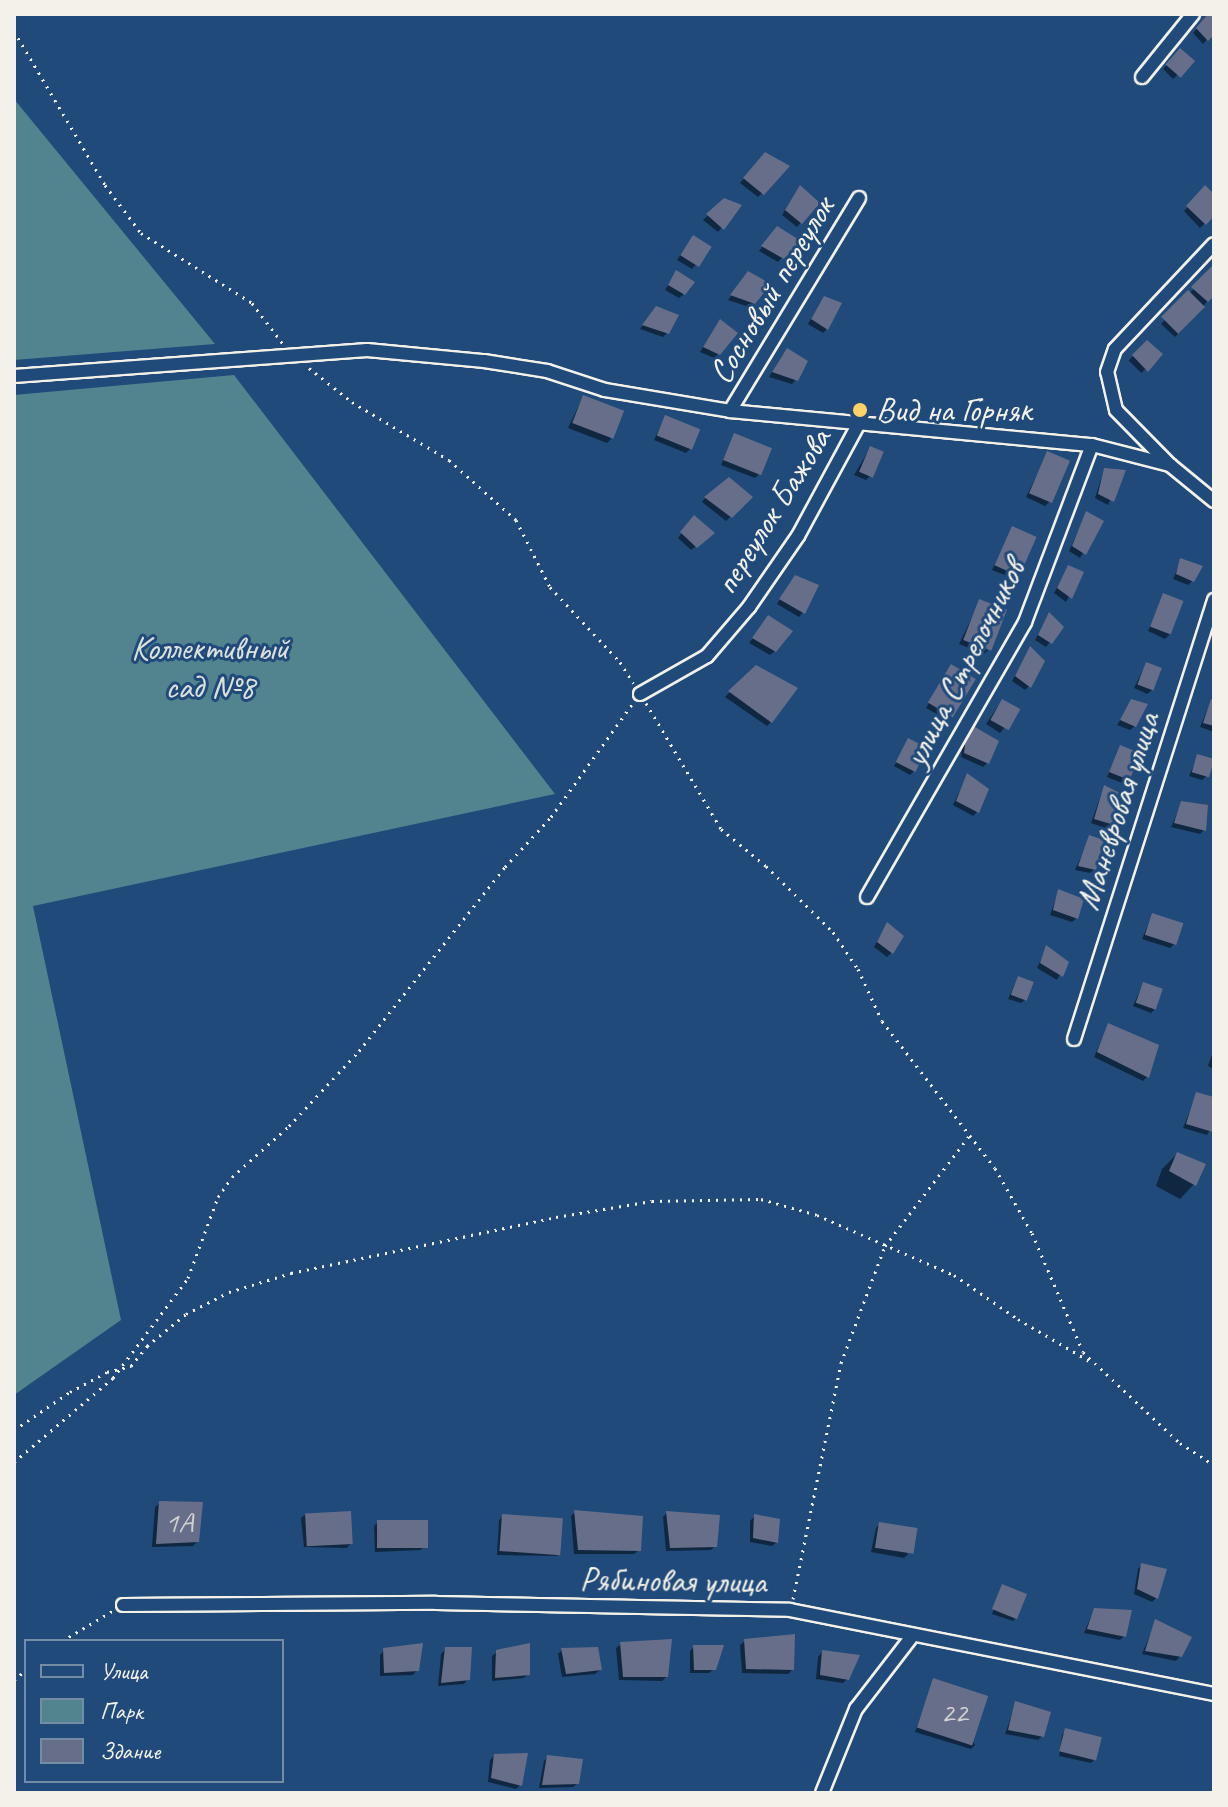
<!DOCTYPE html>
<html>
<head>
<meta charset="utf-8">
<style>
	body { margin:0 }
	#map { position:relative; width:1228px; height:1807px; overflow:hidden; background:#1f4a7a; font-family:Caveat,sans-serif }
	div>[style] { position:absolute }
	.green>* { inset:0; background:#51848f }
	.shadow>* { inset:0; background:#0007; transform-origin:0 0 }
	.building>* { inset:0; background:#676e8a; transform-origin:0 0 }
	.path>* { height:3px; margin-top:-1.5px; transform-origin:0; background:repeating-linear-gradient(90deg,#f4f1e8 0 2px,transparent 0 8px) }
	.roads { filter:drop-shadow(2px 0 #f4f1e8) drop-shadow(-2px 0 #f4f1e8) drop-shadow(0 2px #f4f1e8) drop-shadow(0 -2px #f4f1e8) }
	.street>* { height:12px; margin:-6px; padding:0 6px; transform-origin:6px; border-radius:6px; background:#1f4a7a }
	.dots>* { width:22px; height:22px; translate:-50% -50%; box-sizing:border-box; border:4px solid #1f4a7a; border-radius:50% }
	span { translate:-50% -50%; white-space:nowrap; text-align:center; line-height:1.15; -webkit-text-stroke:6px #1f4a7a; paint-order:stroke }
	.number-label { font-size:30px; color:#d1d0d0 }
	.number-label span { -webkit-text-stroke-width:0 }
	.street-label { font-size:34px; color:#f4f1e8 }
	.poi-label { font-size:34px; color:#f4f1e8 }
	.left { translate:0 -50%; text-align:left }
	.park-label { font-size:34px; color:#dce1db }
	.frame { position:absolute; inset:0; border:16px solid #f4f1e8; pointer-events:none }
	.legend { position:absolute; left:24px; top:1639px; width:260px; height:144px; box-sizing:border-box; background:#1f4a7a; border:2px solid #748da6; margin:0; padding:10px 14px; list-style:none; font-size:24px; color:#f4f1e8 }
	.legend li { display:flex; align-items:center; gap:16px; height:40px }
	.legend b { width:40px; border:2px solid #748da6 }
</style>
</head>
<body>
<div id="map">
	<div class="green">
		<div style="clip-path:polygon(14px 99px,215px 344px,14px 360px)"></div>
		<div style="clip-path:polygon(234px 375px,555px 794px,33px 906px,121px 1320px,14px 1395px,14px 395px)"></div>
	</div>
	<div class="shadow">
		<div style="clip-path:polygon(1210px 14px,1214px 14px,1214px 32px,1203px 44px,1193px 33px)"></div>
		<div style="clip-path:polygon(1180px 51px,1192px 61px,1173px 79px,1163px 69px)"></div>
		<div style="clip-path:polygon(761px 159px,787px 167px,758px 197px,740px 183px)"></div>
		<div style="clip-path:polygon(1205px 188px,1214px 197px,1214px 214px,1200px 228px,1184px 211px)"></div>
		<div style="clip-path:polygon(796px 192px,817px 203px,797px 227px,782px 215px)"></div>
		<div style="clip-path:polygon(725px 200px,739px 206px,718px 232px,703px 220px)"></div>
		<div style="clip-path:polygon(773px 233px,798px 241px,778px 262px,759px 251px)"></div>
		<div style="clip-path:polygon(689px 242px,710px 248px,692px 269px,677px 260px)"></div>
		<div style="clip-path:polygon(1214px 267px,1214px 294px,1175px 337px,1161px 324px)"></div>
		<div style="clip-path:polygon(676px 273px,684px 294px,679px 298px,665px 290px)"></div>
		<div style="clip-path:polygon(744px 278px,753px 303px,749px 307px,728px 300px)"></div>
		<div style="clip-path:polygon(820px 303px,827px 329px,823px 333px,808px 324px)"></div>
		<div style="clip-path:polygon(652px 313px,667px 333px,663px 337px,640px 329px)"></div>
		<div style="clip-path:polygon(716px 326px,719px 353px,714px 358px,700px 352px)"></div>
		<div style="left:1147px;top:342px;width:18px;height:26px;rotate:45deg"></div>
		<div style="clip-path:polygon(783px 354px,796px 379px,792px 384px,769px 377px)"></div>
		<div style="clip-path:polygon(583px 397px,611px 439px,607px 443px,568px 428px)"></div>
		<div style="clip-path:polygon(665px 417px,690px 449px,686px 453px,654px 440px)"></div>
		<div style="clip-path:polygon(735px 435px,759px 474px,755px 478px,721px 465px)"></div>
		<div style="clip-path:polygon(870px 448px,870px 476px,866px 480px,854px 475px)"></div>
		<div style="clip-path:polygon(1048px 453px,1049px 502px,1045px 506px,1026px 497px)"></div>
		<div style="clip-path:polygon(1104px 470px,1123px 471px,1108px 505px,1095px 498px)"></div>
		<div style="clip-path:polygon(750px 497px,726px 521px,702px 502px,705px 498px)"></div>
		<div style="clip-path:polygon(1086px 514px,1101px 522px,1080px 558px,1069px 551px)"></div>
		<div style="clip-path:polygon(690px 522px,708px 537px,691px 550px,678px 538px)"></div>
		<div style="clip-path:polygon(1012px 529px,1019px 575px,1015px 579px,992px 570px)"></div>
		<div style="clip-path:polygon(1181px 561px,1192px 581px,1188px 585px,1173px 579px)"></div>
		<div style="clip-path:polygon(1068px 568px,1081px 573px,1066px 602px,1054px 593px)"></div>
		<div style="clip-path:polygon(791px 581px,803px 612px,799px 617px,777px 604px)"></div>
		<div style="clip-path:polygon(1164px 596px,1170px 634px,1165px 639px,1148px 631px)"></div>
		<div style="clip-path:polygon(980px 601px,988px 650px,984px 654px,959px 644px)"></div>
		<div style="clip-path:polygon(1049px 615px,1062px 627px,1046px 647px,1035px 640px)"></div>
		<div style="clip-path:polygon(765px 622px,775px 651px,770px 655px,749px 643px)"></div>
		<div style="clip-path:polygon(1030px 649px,1029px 686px,1025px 690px,1012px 681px)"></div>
		<div style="clip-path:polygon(1146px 664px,1152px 690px,1147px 694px,1134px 688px)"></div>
		<div style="clip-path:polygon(756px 667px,771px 722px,767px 726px,725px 697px)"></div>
		<div style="clip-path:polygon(947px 671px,952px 716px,948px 720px,926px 708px)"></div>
		<div style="clip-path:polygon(1211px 701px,1214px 702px,1214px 732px,1200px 727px)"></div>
		<div style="clip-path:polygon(1132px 702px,1135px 726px,1130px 730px,1117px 725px)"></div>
		<div style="clip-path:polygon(998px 706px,1004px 728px,1000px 733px,986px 724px)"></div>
		<div style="clip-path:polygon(965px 729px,987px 763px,983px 767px,961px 757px)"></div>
		<div style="clip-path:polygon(909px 741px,914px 771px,910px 775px,894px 766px)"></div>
		<div style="clip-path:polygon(1121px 747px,1126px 779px,1122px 783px,1107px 777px)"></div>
		<div style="clip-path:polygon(1198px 756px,1206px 776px,1202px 780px,1189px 776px)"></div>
		<div style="clip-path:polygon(967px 776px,977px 812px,973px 816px,953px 805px)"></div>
		<div style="clip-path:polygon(1104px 787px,1113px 824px,1108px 829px,1091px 823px)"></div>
		<div style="clip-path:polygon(1182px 803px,1204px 830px,1200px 834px,1171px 827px)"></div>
		<div style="clip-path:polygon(1090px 837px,1094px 869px,1090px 873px,1075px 870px)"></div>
		<div style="clip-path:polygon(1059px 891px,1077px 918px,1072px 922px,1050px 915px)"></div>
		<div style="clip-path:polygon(1152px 915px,1174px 944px,1170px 948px,1142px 939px)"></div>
		<div style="clip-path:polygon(887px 924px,891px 953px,887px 957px,874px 947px)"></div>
		<div style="clip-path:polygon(1047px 948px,1066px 963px,1057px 980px,1037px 968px)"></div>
		<div style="clip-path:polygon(1018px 978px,1026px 999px,1021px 1003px,1008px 999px)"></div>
		<div style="clip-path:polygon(1143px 984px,1155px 1009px,1151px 1013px,1133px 1006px)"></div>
		<div style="clip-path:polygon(1108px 1026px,1147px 1077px,1143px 1081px,1094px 1057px)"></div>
		<div style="clip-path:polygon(1214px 1049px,1214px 1069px,1208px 1066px)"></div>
		<div style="clip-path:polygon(1197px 1094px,1214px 1100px,1214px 1123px,1207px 1135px,1183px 1128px)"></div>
		<div style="clip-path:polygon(1177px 1154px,1194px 1184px,1180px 1199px,1156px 1186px,1162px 1169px)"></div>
		<div style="clip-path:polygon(160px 1503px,197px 1542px,193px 1546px,152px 1547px,155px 1507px)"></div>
		<div style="clip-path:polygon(575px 1512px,639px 1550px,634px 1554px,574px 1554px,571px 1516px)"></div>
		<div style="clip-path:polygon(667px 1513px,715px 1546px,711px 1550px,666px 1551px,663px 1517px)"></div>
		<div style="clip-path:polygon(306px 1514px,351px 1543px,347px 1548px,304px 1547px,301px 1518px)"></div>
		<div style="clip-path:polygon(503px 1516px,561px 1552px,557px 1556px,497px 1555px,499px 1520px)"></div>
		<div style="clip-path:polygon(755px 1516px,777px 1542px,772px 1546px,750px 1542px,750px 1521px)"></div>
		<div style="clip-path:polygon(378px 1522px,425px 1545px,421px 1550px,375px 1552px,374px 1526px)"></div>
		<div style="clip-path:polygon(880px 1524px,908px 1554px,904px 1558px,871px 1552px,876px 1528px)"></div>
		<div style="clip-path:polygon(1142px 1565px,1156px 1598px,1152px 1602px,1134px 1594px,1138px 1569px)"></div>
		<div style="clip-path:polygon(1003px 1586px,1017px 1617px,1013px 1621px,992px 1614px)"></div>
		<div style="clip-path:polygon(1094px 1610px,1124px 1636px,1120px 1640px,1084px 1633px)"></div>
		<div style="clip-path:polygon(1156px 1621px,1180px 1656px,1176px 1661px,1142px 1654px)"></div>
		<div style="clip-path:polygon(745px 1641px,792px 1670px,788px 1674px,742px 1673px,740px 1645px)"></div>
		<div style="clip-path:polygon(621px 1644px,667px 1676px,662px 1681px,619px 1680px,616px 1648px)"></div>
		<div style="clip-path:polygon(694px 1647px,714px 1669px,709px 1673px,690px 1673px,690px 1651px)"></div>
		<div style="clip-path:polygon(446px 1649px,468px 1679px,464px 1684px,438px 1686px,441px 1654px)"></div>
		<div style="clip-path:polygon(384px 1650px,417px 1670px,413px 1675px,380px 1676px,380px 1655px)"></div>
		<div style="clip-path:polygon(562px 1650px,600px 1670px,595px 1674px,562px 1677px,558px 1654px)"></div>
		<div style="clip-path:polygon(497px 1652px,528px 1674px,524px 1678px,492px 1681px,492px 1656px)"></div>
		<div style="clip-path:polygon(822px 1652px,847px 1679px,843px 1683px,816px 1679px,818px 1657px)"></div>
		<div style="clip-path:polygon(934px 1680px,975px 1745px,971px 1749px,915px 1732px)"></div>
		<div style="clip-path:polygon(1016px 1703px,1042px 1736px,1038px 1740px,1005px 1734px)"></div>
		<div style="clip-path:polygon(1066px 1730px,1096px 1758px,1091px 1763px,1059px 1756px,1062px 1735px)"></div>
		<div style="clip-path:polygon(494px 1756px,520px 1785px,516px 1789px,488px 1782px,490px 1760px)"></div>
		<div style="clip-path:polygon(548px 1757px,578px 1783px,573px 1787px,539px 1788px,544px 1761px)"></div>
	</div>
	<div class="building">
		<div style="clip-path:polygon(1208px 14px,1214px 14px,1214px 35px,1208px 41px,1196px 28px)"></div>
		<div style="left:1180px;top:48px;width:20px;height:22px;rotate:41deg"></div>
		<div style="clip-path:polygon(765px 152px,790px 166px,764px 195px,743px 178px)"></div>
		<div style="clip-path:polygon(800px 185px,820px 203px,802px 224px,785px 210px)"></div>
		<div style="clip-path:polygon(1205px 185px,1214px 194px,1214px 216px,1206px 225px,1186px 206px)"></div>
		<div style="clip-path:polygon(724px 198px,742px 205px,724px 230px,706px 214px)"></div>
		<div style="clip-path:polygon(777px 226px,801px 241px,784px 259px,761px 246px)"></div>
		<div style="left:693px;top:235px;width:22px;height:24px;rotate:32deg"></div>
		<div style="clip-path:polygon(1214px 264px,1214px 296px,1208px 302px,1191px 287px)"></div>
		<div style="clip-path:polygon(676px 270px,695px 282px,685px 295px,668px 285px)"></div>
		<div style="clip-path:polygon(748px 271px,771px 284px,755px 304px,730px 295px)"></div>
		<div style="left:1188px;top:290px;width:24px;height:38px;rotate:45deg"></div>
		<div style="clip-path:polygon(824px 296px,842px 303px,828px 330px,811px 319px)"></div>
		<div style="clip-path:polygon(656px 306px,679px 315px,669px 334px,642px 325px)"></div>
		<div style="clip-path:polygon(720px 319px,738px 333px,720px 355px,703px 347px)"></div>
		<div style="clip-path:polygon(1147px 340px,1163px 354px,1148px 372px,1132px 355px)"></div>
		<div style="clip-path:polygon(787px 348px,808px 361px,798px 381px,772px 372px)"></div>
		<div style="left:583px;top:395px;width:44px;height:30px;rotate:21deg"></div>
		<div style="left:665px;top:415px;width:38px;height:22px;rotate:22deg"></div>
		<div style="left:734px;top:433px;width:41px;height:29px;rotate:22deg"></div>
		<div style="left:870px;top:446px;width:15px;height:28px;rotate:23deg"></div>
		<div style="left:1047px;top:451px;width:25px;height:46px;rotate:23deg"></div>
		<div style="clip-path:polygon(1104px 468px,1126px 470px,1114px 502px,1098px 494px)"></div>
		<div style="clip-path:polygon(729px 477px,753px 497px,732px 518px,704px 497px)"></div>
		<div style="clip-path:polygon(1086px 511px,1104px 521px,1086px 555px,1072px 546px)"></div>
		<div style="clip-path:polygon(694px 515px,715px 533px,697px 548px,680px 532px)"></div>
		<div style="left:1012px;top:526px;width:27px;height:43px;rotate:24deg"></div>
		<div style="clip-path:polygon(1180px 558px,1203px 566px,1194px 582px,1176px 574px)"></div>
		<div style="clip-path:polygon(1068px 565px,1084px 572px,1072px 599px,1057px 588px)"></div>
		<div style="clip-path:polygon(795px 575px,819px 585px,805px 614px,779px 599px)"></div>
		<div style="left:1163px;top:593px;width:22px;height:36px;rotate:21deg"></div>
		<div style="left:979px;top:599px;width:30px;height:44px;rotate:21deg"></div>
		<div style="clip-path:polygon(1049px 612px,1064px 627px,1052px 644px,1038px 635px)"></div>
		<div style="clip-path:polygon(768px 615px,793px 631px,776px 652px,752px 638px)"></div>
		<div style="clip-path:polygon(1030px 646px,1045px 661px,1031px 688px,1015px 676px)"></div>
		<div style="left:1146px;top:662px;width:17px;height:24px;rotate:21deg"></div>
		<div style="left:951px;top:664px;width:29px;height:45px;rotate:31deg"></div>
		<div style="clip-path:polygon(756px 665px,798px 688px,772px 723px,728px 691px)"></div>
		<div style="left:1002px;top:699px;width:21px;height:24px;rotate:29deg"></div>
		<div style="clip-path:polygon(1131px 699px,1148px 704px,1136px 727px,1120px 720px)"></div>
		<div style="clip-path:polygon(1211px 699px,1214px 700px,1214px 726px,1203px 723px)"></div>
		<div style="clip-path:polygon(968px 723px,999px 741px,989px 764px,964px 753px)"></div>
		<div style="left:908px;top:738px;width:22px;height:27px;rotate:27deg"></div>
		<div style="left:1120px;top:745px;width:22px;height:29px;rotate:22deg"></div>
		<div style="left:1197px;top:754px;width:18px;height:19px;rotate:16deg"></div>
		<div style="clip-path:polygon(967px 773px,989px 789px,979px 813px,956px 801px)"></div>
		<div style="clip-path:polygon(1104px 785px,1126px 796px,1114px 825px,1094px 819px)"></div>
		<div style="clip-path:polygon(1181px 801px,1208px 805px,1206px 831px,1174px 823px)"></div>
		<div style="clip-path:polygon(1089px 835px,1104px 840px,1096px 870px,1078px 866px)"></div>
		<div style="clip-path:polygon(1058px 889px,1084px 899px,1078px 919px,1053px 910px)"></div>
		<div style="left:1152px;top:913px;width:33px;height:23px;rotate:18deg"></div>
		<div style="clip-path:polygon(887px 922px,904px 936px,893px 954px,877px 942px)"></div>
		<div style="clip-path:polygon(1046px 945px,1069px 962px,1063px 977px,1040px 963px)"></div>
		<div style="left:1018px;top:976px;width:17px;height:20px;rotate:21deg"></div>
		<div style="left:1143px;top:982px;width:21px;height:22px;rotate:19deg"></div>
		<div style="clip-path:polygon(1108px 1023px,1159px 1045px,1149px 1078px,1097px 1052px)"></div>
		<div style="clip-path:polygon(1196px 1092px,1214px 1097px,1213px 1132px,1186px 1124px)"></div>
		<div style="clip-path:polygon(1177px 1152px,1206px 1164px,1196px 1186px,1169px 1171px)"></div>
		<div style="clip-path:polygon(159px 1501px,203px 1502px,199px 1542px,156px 1544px)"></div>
		<div style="clip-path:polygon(574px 1510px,643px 1516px,641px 1551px,578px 1550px)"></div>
		<div style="left:351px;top:1511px;width:33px;height:46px;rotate:87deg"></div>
		<div style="clip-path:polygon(666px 1511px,720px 1515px,717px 1547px,670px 1548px)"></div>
		<div style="left:502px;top:1514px;width:61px;height:37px;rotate:4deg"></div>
		<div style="clip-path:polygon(754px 1514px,780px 1519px,778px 1543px,753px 1538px)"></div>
		<div style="left:377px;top:1520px;width:51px;height:28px"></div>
		<div style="left:879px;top:1522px;width:39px;height:26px;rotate:9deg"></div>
		<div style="clip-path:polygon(1141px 1563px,1167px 1569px,1158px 1599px,1137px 1589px)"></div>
		<div style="left:1002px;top:1584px;width:27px;height:27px;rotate:22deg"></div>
		<div style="clip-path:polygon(1094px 1608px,1132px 1610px,1126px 1637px,1087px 1629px)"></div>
		<div style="clip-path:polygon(1155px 1619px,1192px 1637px,1182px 1657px,1145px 1651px)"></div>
		<div style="clip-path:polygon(795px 1634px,794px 1670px,746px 1669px,744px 1639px)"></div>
		<div style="clip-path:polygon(672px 1639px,668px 1677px,623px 1677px,620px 1642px)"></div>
		<div style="clip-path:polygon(423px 1643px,419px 1671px,384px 1673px,383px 1648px)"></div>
		<div style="clip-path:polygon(530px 1643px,530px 1675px,495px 1678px,496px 1650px)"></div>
		<div style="clip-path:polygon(693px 1645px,724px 1645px,716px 1670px,694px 1670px)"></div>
		<div style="clip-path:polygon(445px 1647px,472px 1647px,470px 1680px,441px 1683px)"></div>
		<div style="clip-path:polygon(598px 1647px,602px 1670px,566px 1674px,561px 1648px)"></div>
		<div style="clip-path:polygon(822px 1650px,860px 1655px,849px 1680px,820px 1675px)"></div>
		<div style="left:933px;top:1678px;width:58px;height:52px;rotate:18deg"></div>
		<div style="clip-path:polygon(1015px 1701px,1051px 1712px,1044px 1737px,1008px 1730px)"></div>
		<div style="left:1065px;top:1728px;width:38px;height:24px;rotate:14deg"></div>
		<div style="clip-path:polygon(528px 1753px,522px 1786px,491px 1778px,494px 1754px)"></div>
		<div style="clip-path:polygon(547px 1755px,583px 1759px,579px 1784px,542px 1785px)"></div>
	</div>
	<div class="path">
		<div style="left:14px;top:31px;width:179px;rotate:59.4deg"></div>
		<div style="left:105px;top:185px;width:60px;rotate:53.1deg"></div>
		<div style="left:141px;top:233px;width:131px;rotate:32.2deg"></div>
		<div style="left:252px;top:303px;width:51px;rotate:52.9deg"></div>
		<div style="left:309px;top:368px;width:55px;rotate:38.3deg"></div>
		<div style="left:352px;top:402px;width:113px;rotate:30.9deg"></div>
		<div style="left:449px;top:460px;width:90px;rotate:41.8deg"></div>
		<div style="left:516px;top:520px;width:75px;rotate:63.1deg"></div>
		<div style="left:550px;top:587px;width:103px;rotate:47deg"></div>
		<div style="left:620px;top:662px;width:25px;rotate:58deg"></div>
		<div style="left:646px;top:703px;width:147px;rotate:59.2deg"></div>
		<div style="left:721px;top:829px;width:58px;rotate:39.4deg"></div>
		<div style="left:766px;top:866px;width:94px;rotate:44.6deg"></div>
		<div style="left:833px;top:932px;width:45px;rotate:56deg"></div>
		<div style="left:858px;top:969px;width:57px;rotate:65.2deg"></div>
		<div style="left:882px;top:1021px;width:185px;rotate:52.5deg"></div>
		<div style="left:995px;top:1168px;width:75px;rotate:60.4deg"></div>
		<div style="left:1032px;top:1233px;width:129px;rotate:66.8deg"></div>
		<div style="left:1083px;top:1352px;width:133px;rotate:43.2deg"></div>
		<div style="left:1180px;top:1443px;width:40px;rotate:32.9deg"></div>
		<div style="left:14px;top:1430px;width:68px;rotate:-34.2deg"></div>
		<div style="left:70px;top:1392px;width:42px;rotate:-28.4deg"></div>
		<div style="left:107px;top:1372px;width:25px;rotate:-14deg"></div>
		<div style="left:131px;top:1366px;width:26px;rotate:-51deg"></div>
		<div style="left:147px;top:1346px;width:50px;rotate:-39.4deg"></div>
		<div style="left:186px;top:1314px;width:48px;rotate:-27.1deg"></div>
		<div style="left:229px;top:1292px;width:65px;rotate:-17deg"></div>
		<div style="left:291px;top:1273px;width:271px;rotate:-11.9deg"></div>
		<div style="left:556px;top:1217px;width:97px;rotate:-9.5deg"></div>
		<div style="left:652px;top:1201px;width:109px;rotate:-1.1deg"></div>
		<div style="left:761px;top:1199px;width:58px;rotate:15.9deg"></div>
		<div style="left:817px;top:1215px;width:150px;rotate:23.7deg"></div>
		<div style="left:954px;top:1275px;width:78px;rotate:34.5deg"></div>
		<div style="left:1018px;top:1319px;width:85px;rotate:30.5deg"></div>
		<div style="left:14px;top:1462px;width:130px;rotate:-40.3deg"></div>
		<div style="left:113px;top:1378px;width:125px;rotate:-53.1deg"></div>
		<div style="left:188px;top:1278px;width:86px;rotate:-69.7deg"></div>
		<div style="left:218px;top:1197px;width:24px;rotate:-55deg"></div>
		<div style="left:232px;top:1177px;width:76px;rotate:-41.8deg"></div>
		<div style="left:289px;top:1126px;width:103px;rotate:-47deg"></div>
		<div style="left:359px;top:1051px;width:235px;rotate:-51.6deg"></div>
		<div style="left:505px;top:867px;width:68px;rotate:-47.4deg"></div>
		<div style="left:551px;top:817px;width:140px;rotate:-54.3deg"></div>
		<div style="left:793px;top:1599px;width:241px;rotate:-78.5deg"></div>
		<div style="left:841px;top:1363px;width:125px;rotate:-69.4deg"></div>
		<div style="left:885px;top:1246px;width:138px;rotate:-52.6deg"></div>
		<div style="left:62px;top:1641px;width:61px;rotate:-30.8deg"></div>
		<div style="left:14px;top:1680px;width:16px;rotate:-40deg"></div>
	</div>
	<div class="roads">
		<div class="street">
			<div style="left:1142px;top:77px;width:81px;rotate:-51deg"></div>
			<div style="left:14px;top:376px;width:354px;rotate:-4.2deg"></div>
			<div style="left:367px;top:350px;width:118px;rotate:5.4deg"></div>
			<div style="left:484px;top:361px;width:64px;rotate:9deg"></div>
			<div style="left:547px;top:371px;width:61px;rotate:18.1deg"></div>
			<div style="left:605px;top:390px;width:127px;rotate:9.5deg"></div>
			<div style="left:730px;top:411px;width:364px;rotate:5.4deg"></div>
			<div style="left:1092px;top:445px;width:81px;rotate:14.4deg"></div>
			<div style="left:1170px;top:465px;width:57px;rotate:39.3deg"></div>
			<div style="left:730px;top:411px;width:249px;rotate:-58.8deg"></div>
			<div style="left:1168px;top:463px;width:74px;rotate:-134.5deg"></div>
			<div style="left:1116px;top:410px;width:39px;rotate:-103deg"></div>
			<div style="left:1107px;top:372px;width:24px;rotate:-71deg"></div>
			<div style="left:1115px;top:349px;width:144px;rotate:-46.7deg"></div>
			<div style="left:640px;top:694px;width:77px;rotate:-29.6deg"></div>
			<div style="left:707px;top:656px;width:65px;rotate:-49.4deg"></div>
			<div style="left:749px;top:607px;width:86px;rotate:-55.4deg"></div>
			<div style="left:798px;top:536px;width:128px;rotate:-61.6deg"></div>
			<div style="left:867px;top:897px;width:317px;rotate:-60.1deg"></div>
			<div style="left:1025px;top:622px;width:189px;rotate:-69.3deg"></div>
			<div style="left:1074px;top:1039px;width:461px;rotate:-72.3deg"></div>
			<div style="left:123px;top:1605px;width:313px;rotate:-0.4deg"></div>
			<div style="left:436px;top:1603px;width:354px;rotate:1.1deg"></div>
			<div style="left:790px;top:1610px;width:432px;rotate:11.2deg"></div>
			<div style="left:822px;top:1793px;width:91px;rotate:-68deg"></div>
			<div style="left:856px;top:1709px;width:93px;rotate:-52.4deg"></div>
		</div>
	</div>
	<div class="dots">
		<div style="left:860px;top:410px;background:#ffd166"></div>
	</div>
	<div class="number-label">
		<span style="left:179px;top:1522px">1А</span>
		<span style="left:954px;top:1712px">22</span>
	</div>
	<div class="street-label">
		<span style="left:771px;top:290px;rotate:-59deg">Сосновый переулок</span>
		<span style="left:772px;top:511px;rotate:-58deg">переулок Бажова</span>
		<span style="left:964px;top:663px;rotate:-63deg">улица Стрелочников</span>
		<span style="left:1117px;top:811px;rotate:-72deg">Маневровая улица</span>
		<span style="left:673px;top:1580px;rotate:1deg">Рябиновая улица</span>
	</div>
	<div class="poi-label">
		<span class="left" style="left:876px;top:410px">Вид на Горняк</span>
	</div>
	<div class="park-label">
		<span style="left:210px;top:667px">Коллективный<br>сад №8</span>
	</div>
	<div class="frame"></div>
	<ul class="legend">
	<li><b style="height:10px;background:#1f4a7a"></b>Улица</li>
	<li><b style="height:22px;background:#51848f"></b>Парк</li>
	<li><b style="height:22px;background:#676e8a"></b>Здание</li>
	</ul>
</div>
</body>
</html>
